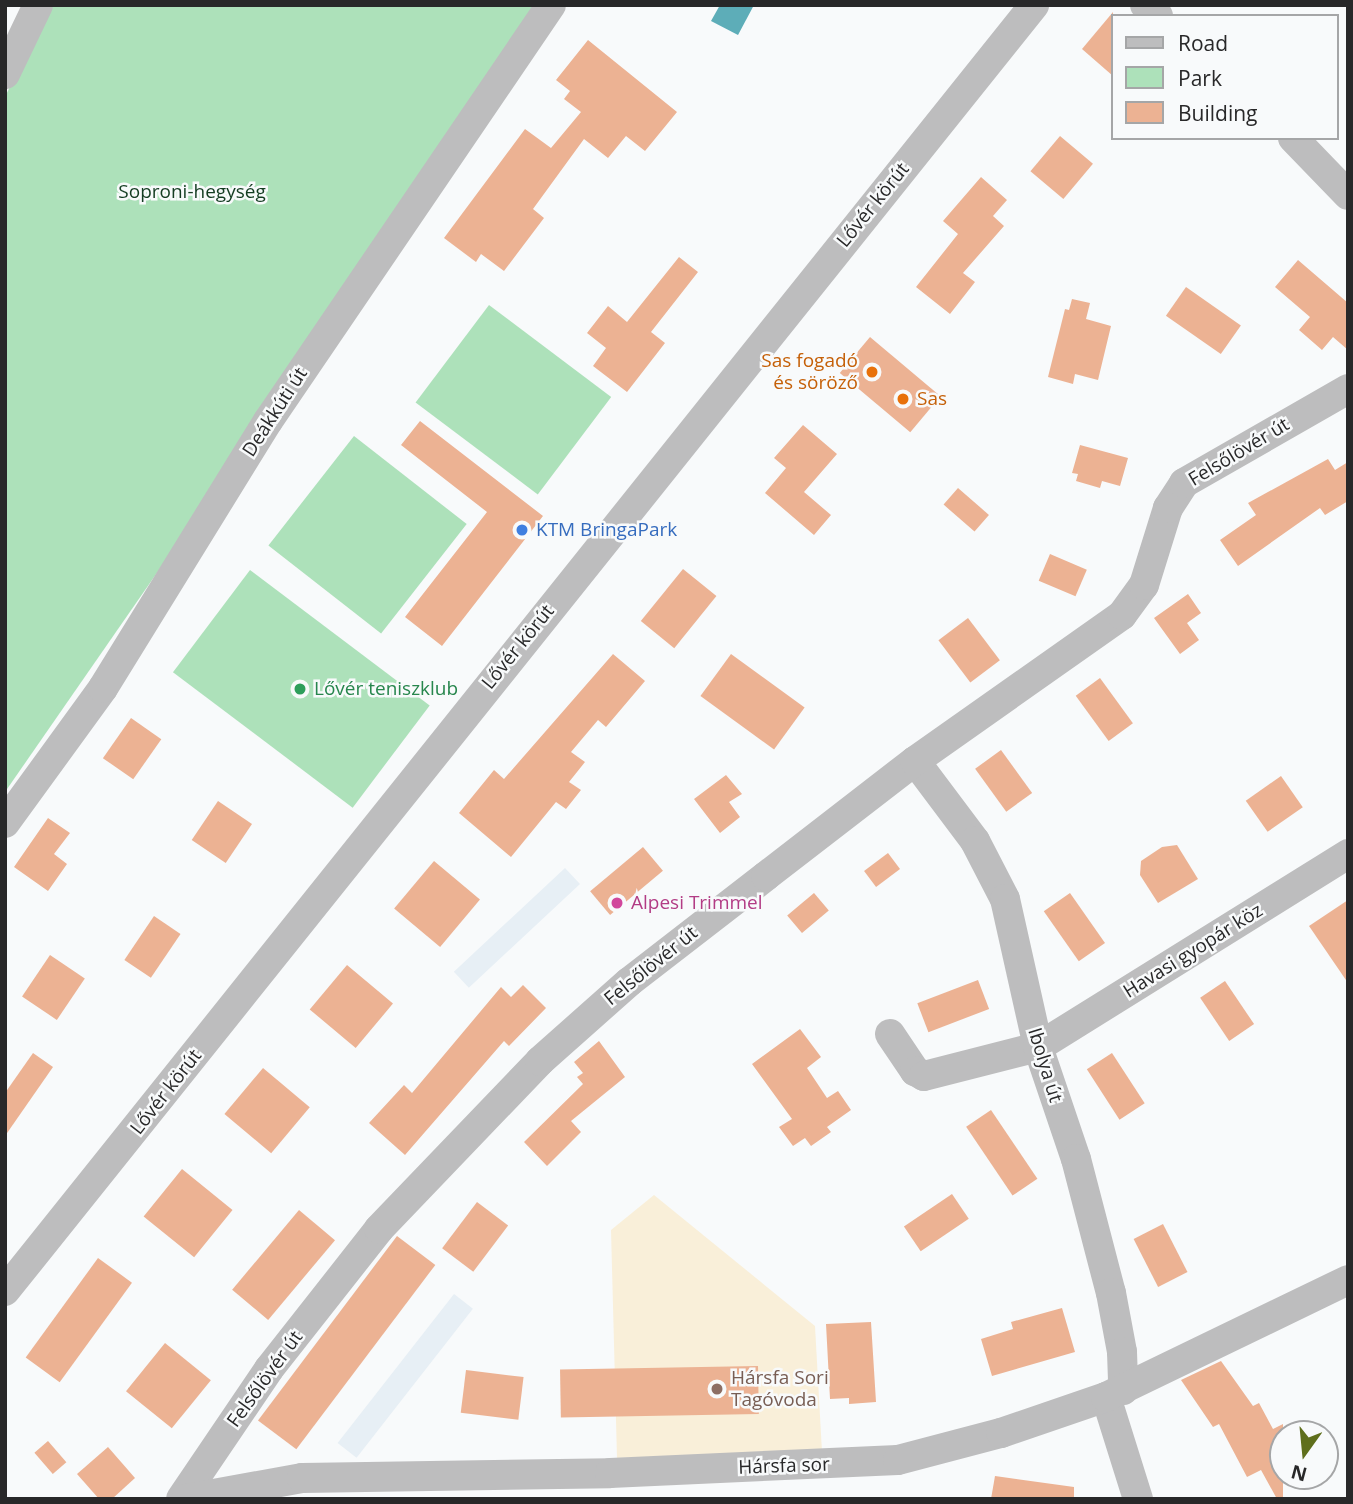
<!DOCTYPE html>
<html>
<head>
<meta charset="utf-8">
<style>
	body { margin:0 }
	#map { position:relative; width:1353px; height:1504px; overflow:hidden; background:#f8fafb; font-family:"Open Sans",sans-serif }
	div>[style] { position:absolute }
	.built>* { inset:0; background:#e7eff5; transform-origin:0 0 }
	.education>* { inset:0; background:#f9efd9 }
	.green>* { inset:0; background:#ade1ba; transform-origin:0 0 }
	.water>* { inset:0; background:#5dadb8 }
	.building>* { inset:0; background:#ecb293; transform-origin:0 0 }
	.minor>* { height:30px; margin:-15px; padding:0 15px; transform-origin:15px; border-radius:15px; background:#bdbdbe }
	.dots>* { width:19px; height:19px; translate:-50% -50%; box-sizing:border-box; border:4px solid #f8fafb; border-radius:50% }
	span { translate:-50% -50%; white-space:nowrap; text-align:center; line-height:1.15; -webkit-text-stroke:5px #f8fafb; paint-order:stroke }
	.park-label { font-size:19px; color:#143d22 }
	.street-label { font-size:19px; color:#282829 }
	.food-label { font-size:19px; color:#c56008 }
	.right { translate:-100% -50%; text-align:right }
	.left { translate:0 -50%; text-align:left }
	.shop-label { font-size:19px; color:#366cbe }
	.leisure-label { font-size:19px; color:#27864d }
	.hotel-label { font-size:19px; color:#b23c85 }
	.education-label { font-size:19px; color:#785e54 }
	.frame { position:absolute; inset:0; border:7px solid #282829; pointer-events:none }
	.legend { position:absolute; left:1111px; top:14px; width:228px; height:126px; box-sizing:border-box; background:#f8fafb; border:2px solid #a5a6a7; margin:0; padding:9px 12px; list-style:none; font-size:21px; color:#282829 }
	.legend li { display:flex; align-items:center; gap:14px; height:35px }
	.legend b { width:35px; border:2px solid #a5a6a7 }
	.north { position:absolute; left:1269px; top:1420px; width:70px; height:70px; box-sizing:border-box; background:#f8fafb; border:2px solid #a5a6a7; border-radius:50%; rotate:195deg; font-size:19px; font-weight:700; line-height:28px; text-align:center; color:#282829 }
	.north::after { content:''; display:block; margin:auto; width:24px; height:32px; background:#5f6f1c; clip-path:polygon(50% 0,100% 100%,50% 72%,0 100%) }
</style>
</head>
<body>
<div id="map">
	<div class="built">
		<div style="left:565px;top:868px;width:22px;height:152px;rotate:47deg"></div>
		<div style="left:454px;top:1294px;width:24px;height:189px;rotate:38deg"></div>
	</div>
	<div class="education">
		<div style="clip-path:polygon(654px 1195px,815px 1326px,822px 1452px,617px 1458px,611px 1230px)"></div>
	</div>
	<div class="green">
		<div style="clip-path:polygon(49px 5px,539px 5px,272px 407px,5px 792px,5px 97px)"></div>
		<div style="left:489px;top:305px;width:153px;height:122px;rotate:37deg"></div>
		<div style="left:354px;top:436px;width:143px;height:139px;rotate:38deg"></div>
		<div style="left:250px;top:570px;width:225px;height:128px;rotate:37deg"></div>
	</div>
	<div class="water">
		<div style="clip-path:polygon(720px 5px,754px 5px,738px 35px,711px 21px)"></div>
	</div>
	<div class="building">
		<div style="clip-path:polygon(1113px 12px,1113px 76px,1082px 49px)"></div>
		<div style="clip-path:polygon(588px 40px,677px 112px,645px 151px,626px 136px,608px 158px,584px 139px,533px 209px,544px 218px,504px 271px,481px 254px,476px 262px,444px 238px,525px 129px,551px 148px,581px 112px,564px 99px,570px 91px,556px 80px)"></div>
		<div style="left:1060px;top:136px;width:43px;height:46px;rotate:40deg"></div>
		<div style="clip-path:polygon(981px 177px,1007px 200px,993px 216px,1004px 226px,963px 273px,975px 282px,950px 314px,916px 287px,958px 234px,943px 221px)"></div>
		<div style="clip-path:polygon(679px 257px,698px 272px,651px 332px,665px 343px,627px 392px,593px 366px,606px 348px,587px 333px,608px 306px,627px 322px)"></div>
		<div style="clip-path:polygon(1298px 260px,1348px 303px,1348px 350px,1333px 337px,1322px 350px,1299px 330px,1310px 317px,1275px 287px)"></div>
		<div style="left:1186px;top:287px;width:67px;height:35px;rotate:35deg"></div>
		<div style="clip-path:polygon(1072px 299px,1090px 303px,1086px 319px,1111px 326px,1098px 380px,1075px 374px,1073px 384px,1048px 377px,1065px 309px,1069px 310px)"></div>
		<div style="left:870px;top:337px;width:92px;height:47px;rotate:40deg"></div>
		<div style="clip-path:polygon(420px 421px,543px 516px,442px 646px,405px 617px,487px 512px,401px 445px)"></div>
		<div style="clip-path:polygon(803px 425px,837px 454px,804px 492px,831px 515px,814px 535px,765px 493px,786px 468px,774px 458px)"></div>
		<div style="clip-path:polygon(1080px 445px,1128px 458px,1120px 486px,1102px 481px,1100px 488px,1076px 481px,1078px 474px,1072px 473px)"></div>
		<div style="clip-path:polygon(1328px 459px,1335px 470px,1348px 462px,1348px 501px,1325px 515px,1320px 508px,1238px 566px,1220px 540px,1256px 515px,1248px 503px)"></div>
		<div style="left:958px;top:488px;width:41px;height:22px;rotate:41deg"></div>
		<div style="left:1050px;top:554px;width:40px;height:29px;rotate:23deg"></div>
		<div style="left:683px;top:569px;width:43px;height:67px;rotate:39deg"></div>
		<div style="clip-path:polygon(1188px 594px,1201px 613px,1187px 623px,1199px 640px,1180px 654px,1154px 618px)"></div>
		<div style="left:968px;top:618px;width:53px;height:37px;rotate:53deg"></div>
		<div style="clip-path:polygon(613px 654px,645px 681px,606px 727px,598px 720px,571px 752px,585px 762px,569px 782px,581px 790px,566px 809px,556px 802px,511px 857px,459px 813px,494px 770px,504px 779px)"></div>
		<div style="left:731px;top:654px;width:91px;height:52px;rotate:36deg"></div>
		<div style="left:1100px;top:678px;width:56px;height:30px;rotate:54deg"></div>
		<div style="left:131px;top:718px;width:37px;height:49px;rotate:35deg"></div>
		<div style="left:1001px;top:750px;width:53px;height:32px;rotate:54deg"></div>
		<div style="clip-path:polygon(726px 775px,742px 794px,729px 802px,740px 817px,720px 833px,694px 799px)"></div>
		<div style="left:1281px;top:776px;width:38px;height:43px;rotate:55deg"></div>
		<div style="left:218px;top:801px;width:41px;height:47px;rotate:34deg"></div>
		<div style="clip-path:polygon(48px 818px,70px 833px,54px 854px,67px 864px,48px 891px,14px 867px)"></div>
		<div style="clip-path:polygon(1177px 845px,1198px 879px,1158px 903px,1140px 875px,1141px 861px,1162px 847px)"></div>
		<div style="left:643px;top:847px;width:31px;height:69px;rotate:50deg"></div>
		<div style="left:888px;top:853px;width:20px;height:30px;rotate:53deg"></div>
		<div style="left:434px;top:861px;width:60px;height:62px;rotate:40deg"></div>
		<div style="left:814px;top:893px;width:23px;height:35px;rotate:50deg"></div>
		<div style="left:1070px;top:893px;width:61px;height:32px;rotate:55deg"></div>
		<div style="clip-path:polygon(1348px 900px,1348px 983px,1309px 926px)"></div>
		<div style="left:154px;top:916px;width:32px;height:53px;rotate:34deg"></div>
		<div style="left:50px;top:955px;width:42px;height:50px;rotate:34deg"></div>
		<div style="left:347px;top:965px;width:60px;height:58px;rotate:40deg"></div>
		<div style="left:978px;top:980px;width:31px;height:65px;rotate:69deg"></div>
		<div style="left:1225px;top:981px;width:52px;height:30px;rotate:56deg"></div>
		<div style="clip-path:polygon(523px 985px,546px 1008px,509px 1046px,504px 1041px,405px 1155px,369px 1123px,404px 1085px,412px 1093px,501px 987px,511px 997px)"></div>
		<div style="clip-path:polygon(800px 1029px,821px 1057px,807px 1068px,827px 1098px,838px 1091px,851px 1110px,827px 1127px,831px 1132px,811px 1146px,805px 1138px,793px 1146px,779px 1127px,792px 1119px,752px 1064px)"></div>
		<div style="clip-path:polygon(599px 1041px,625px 1077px,571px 1121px,581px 1132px,547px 1166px,524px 1142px,583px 1084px,577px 1077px,583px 1073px,574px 1062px)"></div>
		<div style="clip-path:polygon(33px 1053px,53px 1067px,5px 1136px,5px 1093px)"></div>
		<div style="left:1112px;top:1053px;width:60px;height:30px;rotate:57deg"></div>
		<div style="left:263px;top:1068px;width:61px;height:60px;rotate:40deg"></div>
		<div style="left:991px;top:1110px;width:83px;height:30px;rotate:56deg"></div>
		<div style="left:182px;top:1169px;width:65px;height:61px;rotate:39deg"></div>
		<div style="left:952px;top:1194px;width:30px;height:58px;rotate:56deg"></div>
		<div style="left:477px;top:1202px;width:39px;height:58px;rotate:37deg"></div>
		<div style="left:299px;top:1210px;width:47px;height:104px;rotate:40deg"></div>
		<div style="left:1163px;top:1224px;width:54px;height:33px;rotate:63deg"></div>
		<div style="left:397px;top:1236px;width:48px;height:231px;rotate:37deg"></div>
		<div style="left:98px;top:1258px;width:42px;height:123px;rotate:36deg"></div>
		<div style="clip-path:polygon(1062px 1308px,1075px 1352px,992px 1376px,981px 1339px,1013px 1329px,1011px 1322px)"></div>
		<div style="clip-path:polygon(871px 1322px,876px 1402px,849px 1404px,849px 1398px,830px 1399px,826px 1324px)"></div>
		<div style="left:165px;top:1343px;width:59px;height:62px;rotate:39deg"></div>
		<div style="clip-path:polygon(1221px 1361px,1253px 1406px,1259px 1403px,1273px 1429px,1283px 1424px,1283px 1499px,1277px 1499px,1261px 1470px,1247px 1477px,1219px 1424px,1213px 1427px,1181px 1380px)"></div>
		<div style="left:758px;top:1366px;width:48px;height:198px;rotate:89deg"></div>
		<div style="left:466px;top:1370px;width:58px;height:43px;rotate:7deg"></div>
		<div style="left:48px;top:1441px;width:28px;height:18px;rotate:49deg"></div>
		<div style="clip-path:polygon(108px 1447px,135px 1478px,112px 1499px,99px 1499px,77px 1474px)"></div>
		<div style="clip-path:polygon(995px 1476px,1074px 1487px,1074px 1499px,991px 1499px)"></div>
	</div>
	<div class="minor">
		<div style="left:1145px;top:5px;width:17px;rotate:40deg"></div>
		<div style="left:5px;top:74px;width:76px;rotate:-64.4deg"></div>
		<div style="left:1293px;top:138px;width:79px;rotate:46deg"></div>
		<div style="left:915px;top:761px;width:100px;rotate:53.1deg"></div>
		<div style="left:975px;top:841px;width:65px;rotate:62.7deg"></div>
		<div style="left:1005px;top:899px;width:152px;rotate:77.4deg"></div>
		<div style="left:1038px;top:1047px;width:118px;rotate:71.3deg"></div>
		<div style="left:1076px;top:1159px;width:138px;rotate:75.4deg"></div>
		<div style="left:1111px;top:1293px;width:60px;rotate:79.4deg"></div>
		<div style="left:1122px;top:1352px;width:38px;rotate:88deg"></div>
		<div style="left:5px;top:823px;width:167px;rotate:-54deg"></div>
		<div style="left:103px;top:688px;width:314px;rotate:-58.3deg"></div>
		<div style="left:268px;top:421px;width:503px;rotate:-55.77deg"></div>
		<div style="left:890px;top:1034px;width:45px;rotate:56deg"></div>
		<div style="left:915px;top:1071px;width:10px;rotate:29deg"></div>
		<div style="left:924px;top:1076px;width:118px;rotate:-14.3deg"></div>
		<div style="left:1038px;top:1047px;width:365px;rotate:-31.9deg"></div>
		<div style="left:5px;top:1291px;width:1647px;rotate:-51.33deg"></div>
		<div style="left:1106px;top:1397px;width:107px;rotate:72.6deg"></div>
		<div style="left:181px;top:1499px;width:157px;rotate:-55.9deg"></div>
		<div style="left:269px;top:1369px;width:178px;rotate:-51.8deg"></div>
		<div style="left:379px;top:1229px;width:233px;rotate:-46.2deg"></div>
		<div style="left:540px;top:1061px;width:119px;rotate:-41.6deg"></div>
		<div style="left:629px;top:982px;width:173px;rotate:-37.7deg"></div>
		<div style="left:766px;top:876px;width:188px;rotate:-37.7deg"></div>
		<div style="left:915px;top:761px;width:253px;rotate:-35.2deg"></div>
		<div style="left:1122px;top:615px;width:37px;rotate:-54deg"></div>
		<div style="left:1144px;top:585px;width:81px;rotate:-72.7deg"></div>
		<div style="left:1168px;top:508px;width:30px;rotate:-57deg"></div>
		<div style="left:1184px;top:483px;width:189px;rotate:-29.8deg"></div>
		<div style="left:186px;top:1499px;width:118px;rotate:-10.3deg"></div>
		<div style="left:302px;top:1478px;width:308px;rotate:-0.9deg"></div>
		<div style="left:610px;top:1473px;width:288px;rotate:-2.6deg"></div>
		<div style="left:898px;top:1460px;width:106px;rotate:-14.7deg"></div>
		<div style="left:1001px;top:1433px;width:111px;rotate:-18.9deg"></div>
		<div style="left:1106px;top:1397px;width:269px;rotate:-25.8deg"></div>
	</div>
	<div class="dots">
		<div style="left:872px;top:372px;background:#e8710a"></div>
		<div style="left:903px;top:399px;background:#e8710a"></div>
		<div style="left:522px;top:530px;background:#3f7fe0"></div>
		<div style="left:300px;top:689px;background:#2e9e5b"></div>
		<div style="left:617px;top:903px;background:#d1479c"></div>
		<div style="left:717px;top:1389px;background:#8d6e63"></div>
	</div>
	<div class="park-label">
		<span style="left:192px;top:192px">Soproni-hegység</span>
	</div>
	<div class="street-label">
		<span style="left:873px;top:205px;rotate:-51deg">Lővér körút</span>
		<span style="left:275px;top:412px;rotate:-57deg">Deákkúti út</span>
		<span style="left:1239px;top:452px;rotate:-31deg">Felsőlövér út</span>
		<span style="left:518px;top:647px;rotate:-51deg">Lővér körút</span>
		<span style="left:1193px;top:951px;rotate:-32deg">Havasi gyopár köz</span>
		<span style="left:651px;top:966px;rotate:-39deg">Felsőlövér út</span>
		<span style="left:1045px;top:1065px;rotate:73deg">Ibolya út</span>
		<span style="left:166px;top:1092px;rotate:-52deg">Lővér körút</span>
		<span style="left:265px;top:1379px;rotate:-54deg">Felsőlövér út</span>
		<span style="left:784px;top:1466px;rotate:-2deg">Hársfa sor</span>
	</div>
	<div class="food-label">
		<span class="right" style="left:858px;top:372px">Sas fogadó<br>és söröző</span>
		<span class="left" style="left:917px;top:399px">Sas</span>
	</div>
	<div class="shop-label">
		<span class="left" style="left:536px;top:530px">KTM BringaPark</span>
	</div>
	<div class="leisure-label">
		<span class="left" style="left:314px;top:689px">Lővér teniszklub</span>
	</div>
	<div class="hotel-label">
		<span class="left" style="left:631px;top:903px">Alpesi Trimmel</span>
	</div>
	<div class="education-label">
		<span class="left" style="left:731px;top:1389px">Hársfa Sori<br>Tagóvoda</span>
	</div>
	<div class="frame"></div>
	<ul class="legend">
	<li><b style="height:9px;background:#bdbdbe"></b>Road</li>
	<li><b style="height:19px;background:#ade1ba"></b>Park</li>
	<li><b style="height:19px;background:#ecb293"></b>Building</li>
	</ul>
	<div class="north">N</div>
</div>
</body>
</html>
